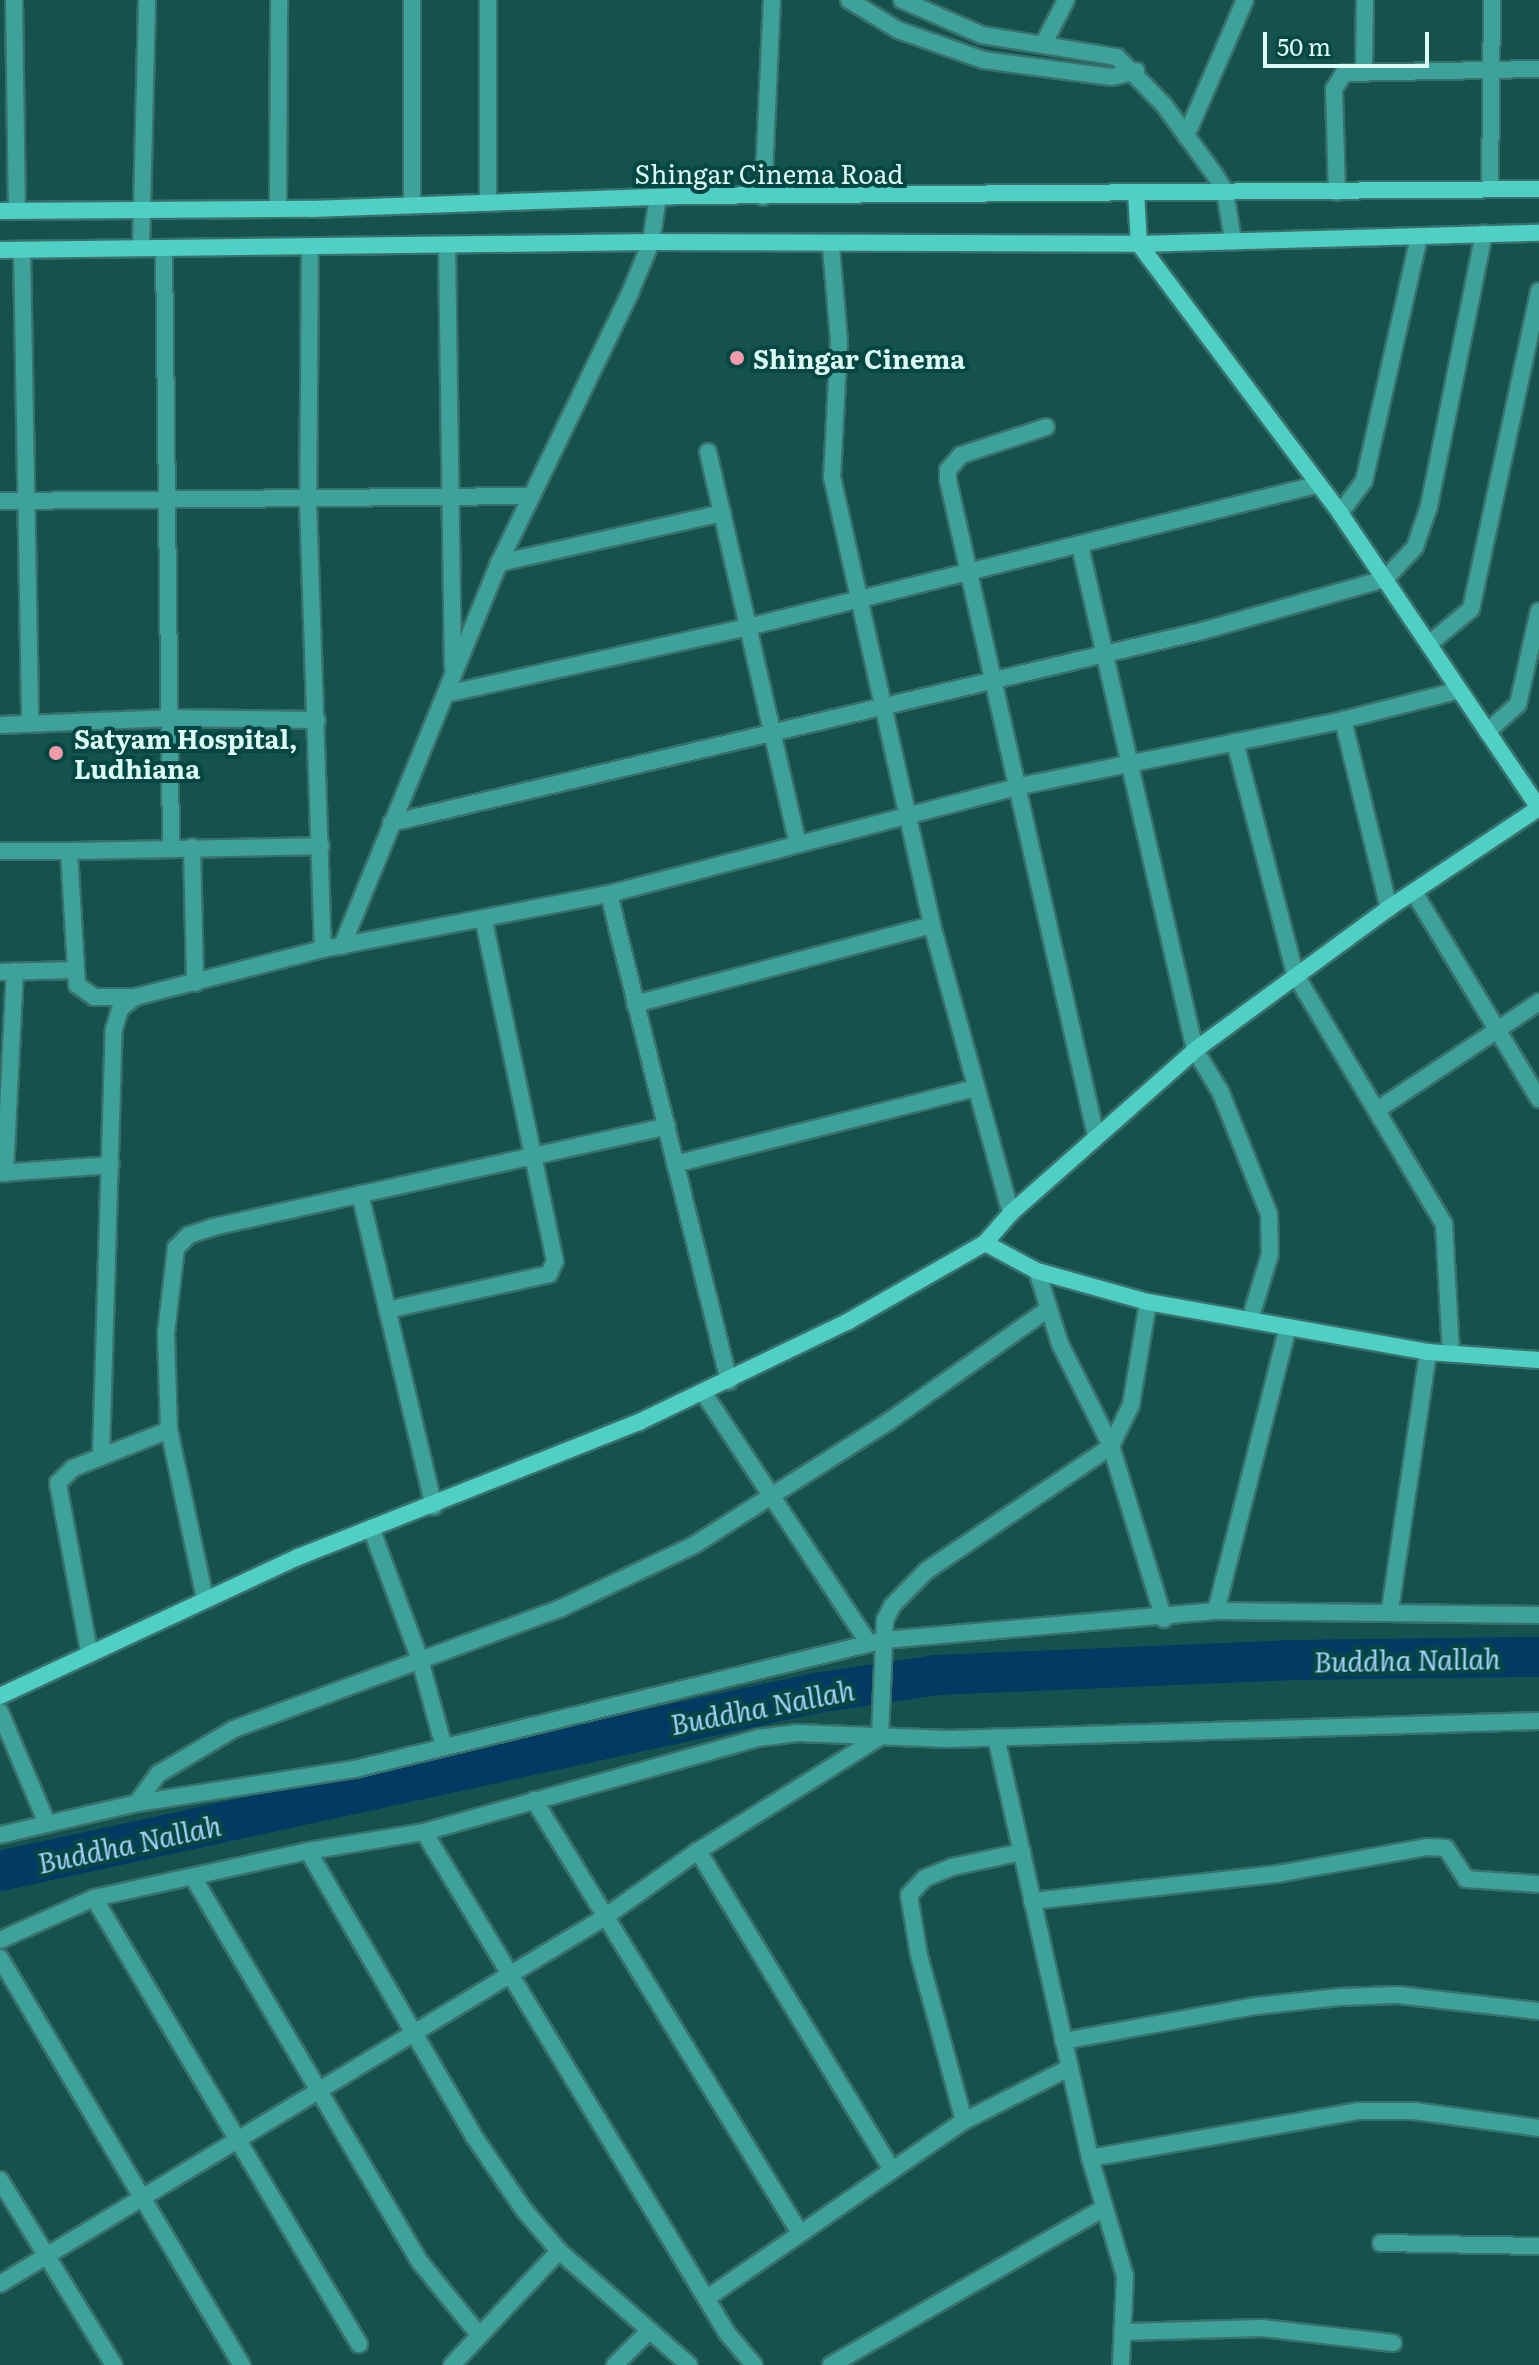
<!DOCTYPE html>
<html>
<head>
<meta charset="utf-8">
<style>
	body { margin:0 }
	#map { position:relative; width:1539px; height:2365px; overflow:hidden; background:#15524d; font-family:Literata,serif }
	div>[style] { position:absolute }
	.river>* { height:40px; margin:-20px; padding:0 20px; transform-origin:20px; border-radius:20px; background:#013a62 }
	.roads { filter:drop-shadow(2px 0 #39706b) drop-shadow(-2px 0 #39706b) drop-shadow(0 2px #39706b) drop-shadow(0 -2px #39706b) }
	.street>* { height:16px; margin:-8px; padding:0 8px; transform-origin:8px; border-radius:8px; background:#3ea29a }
	.secondary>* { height:16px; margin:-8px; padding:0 8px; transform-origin:8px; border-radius:8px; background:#50d0c5 }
	.dots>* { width:22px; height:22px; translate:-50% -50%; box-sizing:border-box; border:4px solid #044742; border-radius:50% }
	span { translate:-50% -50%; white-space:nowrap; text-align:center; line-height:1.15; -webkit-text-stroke:8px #044742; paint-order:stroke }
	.street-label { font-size:26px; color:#dcf9f5 }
	.poi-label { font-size:26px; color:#dcf9f5; font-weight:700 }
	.left { translate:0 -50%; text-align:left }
	.water-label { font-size:28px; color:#a6d0f7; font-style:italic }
	.scale { position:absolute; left:1263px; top:32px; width:166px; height:36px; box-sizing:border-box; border:4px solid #dcf9f5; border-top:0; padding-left:10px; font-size:24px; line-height:28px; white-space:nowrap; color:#dcf9f5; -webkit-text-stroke:6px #044742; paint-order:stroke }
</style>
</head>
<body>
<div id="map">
	<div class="river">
		<div style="left:0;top:1871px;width:835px;rotate:-12.31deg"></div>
		<div style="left:816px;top:1693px;width:121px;rotate:-8.5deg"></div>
		<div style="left:936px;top:1675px;width:354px;rotate:-2.4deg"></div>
		<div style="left:1290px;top:1660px;width:249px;rotate:-0.7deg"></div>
	</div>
	<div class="roads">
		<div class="street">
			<div style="left:14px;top:0;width:211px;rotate:89.2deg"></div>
			<div style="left:412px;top:0;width:205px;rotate:90deg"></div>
			<div style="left:849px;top:0;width:57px;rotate:31.5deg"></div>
			<div style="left:898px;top:30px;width:90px;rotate:19.4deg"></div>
			<div style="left:983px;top:60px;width:130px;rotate:7.5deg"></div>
			<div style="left:1112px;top:77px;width:25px;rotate:-14deg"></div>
			<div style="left:902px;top:0;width:87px;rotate:23.6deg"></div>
			<div style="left:982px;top:35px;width:137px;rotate:9.3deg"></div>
			<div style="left:1117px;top:57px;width:67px;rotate:45.6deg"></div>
			<div style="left:1164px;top:105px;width:87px;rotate:53.9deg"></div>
			<div style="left:1215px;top:175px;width:19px;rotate:58deg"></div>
			<div style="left:1225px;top:191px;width:51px;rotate:80.9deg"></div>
			<div style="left:1044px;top:43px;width:48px;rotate:-62.9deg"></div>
			<div style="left:1364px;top:70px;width:70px;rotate:-89.2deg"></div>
			<div style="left:1186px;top:136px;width:148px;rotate:-66.5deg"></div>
			<div style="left:1490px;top:189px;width:189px;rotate:-89.4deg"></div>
			<div style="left:1337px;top:192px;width:103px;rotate:-91.7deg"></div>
			<div style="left:1334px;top:89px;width:19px;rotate:-58deg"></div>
			<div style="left:1344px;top:73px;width:195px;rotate:-1.2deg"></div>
			<div style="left:763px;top:197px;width:197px;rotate:-87.4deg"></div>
			<div style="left:488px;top:203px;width:203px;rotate:-90deg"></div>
			<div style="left:278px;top:209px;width:209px;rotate:-89.7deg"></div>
			<div style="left:447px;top:245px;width:422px;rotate:89.2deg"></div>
			<div style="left:310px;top:246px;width:255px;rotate:90.4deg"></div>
			<div style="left:308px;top:501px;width:448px;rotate:88.1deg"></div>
			<div style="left:831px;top:247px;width:93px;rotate:85.1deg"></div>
			<div style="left:839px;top:340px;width:137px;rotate:92.9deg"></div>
			<div style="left:832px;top:477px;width:459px;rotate:77.4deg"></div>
			<div style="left:932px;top:925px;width:299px;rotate:74.7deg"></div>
			<div style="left:141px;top:248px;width:248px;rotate:-88.6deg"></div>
			<div style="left:164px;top:248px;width:599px;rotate:89.33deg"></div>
			<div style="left:22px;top:250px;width:474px;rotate:89deg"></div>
			<div style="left:1046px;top:427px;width:89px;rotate:161.8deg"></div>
			<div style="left:961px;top:455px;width:20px;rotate:131deg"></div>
			<div style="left:948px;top:470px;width:10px;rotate:90deg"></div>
			<div style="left:948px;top:480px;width:672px;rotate:77.29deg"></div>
			<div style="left:708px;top:452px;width:402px;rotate:77.1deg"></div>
			<div style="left:0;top:501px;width:532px;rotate:-0.54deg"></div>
			<div style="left:1340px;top:513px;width:40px;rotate:-53deg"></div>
			<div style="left:1364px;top:481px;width:251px;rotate:-77.3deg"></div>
			<div style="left:1080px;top:546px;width:517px;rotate:77.15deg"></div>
			<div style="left:1195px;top:1050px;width:50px;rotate:58.8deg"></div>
			<div style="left:1221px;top:1093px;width:130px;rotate:68.4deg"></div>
			<div style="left:1269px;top:1214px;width:40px;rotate:88.6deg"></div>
			<div style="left:1270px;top:1254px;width:69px;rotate:106.9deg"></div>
			<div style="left:499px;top:563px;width:229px;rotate:-12.6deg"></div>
			<div style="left:1430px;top:643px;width:53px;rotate:-39.7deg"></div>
			<div style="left:1471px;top:609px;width:325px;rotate:-77.9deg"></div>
			<div style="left:446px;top:694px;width:309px;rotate:-12.5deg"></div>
			<div style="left:748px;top:627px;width:585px;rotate:-14.04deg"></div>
			<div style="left:1343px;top:720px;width:194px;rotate:76.3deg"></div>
			<div style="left:0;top:725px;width:172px;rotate:-2.3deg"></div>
			<div style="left:172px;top:718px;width:145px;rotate:0.8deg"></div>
			<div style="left:1487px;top:732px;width:42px;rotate:-42.1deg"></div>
			<div style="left:1518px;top:704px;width:95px;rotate:-77.3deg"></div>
			<div style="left:1235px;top:742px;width:240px;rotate:75.5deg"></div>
			<div style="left:1295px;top:974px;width:291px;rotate:59.2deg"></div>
			<div style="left:1444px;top:1224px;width:129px;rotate:86.9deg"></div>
			<div style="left:391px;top:823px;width:833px;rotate:-13.32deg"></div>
			<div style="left:1202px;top:631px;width:190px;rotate:-15.9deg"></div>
			<div style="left:1385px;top:579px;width:44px;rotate:-46.8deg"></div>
			<div style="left:1415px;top:547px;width:43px;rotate:-71.1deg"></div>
			<div style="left:1429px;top:506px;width:278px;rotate:-78.6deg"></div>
			<div style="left:192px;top:847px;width:136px;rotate:88.7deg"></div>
			<div style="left:0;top:851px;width:69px"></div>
			<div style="left:69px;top:851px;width:134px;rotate:86.6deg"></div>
			<div style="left:77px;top:985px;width:21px;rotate:35deg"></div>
			<div style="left:94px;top:997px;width:41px"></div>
			<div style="left:69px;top:851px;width:252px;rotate:-1.1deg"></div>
			<div style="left:609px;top:894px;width:502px;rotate:76.16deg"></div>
			<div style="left:1415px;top:894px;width:240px;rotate:58.8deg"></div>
			<div style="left:342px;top:946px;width:414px;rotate:-67.7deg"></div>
			<div style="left:499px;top:563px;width:300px;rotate:-64.1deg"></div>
			<div style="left:630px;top:293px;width:55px;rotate:-67.6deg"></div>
			<div style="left:651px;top:242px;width:46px;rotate:-81.2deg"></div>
			<div style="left:0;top:972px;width:74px;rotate:-1.5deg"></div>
			<div style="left:635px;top:1004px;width:307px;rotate:-14.9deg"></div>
			<div style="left:1377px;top:1110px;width:195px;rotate:-33.7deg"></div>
			<div style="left:675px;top:1164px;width:309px;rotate:-14.2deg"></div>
			<div style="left:0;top:1173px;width:111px;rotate:-4.1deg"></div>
			<div style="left:5px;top:1173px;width:202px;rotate:-87.2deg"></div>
			<div style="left:360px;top:1194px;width:321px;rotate:76.7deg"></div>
			<div style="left:1037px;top:1271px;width:77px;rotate:72.5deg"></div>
			<div style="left:1060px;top:1344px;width:114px;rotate:63.4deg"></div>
			<div style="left:1111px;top:1446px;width:181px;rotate:73deg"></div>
			<div style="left:387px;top:1310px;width:166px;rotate:-12.5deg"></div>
			<div style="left:549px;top:1274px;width:14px;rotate:-65deg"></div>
			<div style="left:555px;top:1261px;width:348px;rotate:-101.8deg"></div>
			<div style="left:703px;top:1392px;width:300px;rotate:56.6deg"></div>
			<div style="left:101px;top:1457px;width:428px;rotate:-88.3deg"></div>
			<div style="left:114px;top:1029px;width:21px;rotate:-73deg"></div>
			<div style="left:120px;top:1009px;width:19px;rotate:-39deg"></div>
			<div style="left:135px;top:997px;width:194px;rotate:-14.3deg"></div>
			<div style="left:323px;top:949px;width:291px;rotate:-10.9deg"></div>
			<div style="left:609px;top:894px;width:425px;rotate:-14.7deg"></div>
			<div style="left:1020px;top:786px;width:330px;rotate:-11.5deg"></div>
			<div style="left:1343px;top:720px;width:117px;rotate:-14.4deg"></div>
			<div style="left:371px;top:1528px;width:141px;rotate:69.6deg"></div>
			<div style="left:420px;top:1660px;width:90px;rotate:74.6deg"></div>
			<div style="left:205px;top:1599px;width:173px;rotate:-102deg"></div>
			<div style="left:169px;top:1430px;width:97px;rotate:-91.8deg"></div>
			<div style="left:166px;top:1333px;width:86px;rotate:-83.3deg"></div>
			<div style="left:176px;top:1248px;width:18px;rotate:-45deg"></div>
			<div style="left:189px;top:1235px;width:25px;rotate:-18deg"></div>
			<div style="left:213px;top:1227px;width:465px;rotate:-12.5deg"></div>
			<div style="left:1390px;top:1610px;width:261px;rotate:-81.6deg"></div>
			<div style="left:1216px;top:1611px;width:293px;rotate:-75.8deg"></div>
			<div style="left:89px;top:1651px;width:171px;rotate:-100.5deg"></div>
			<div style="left:58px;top:1483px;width:21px;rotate:-45deg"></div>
			<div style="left:73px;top:1468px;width:103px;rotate:-21.6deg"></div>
			<div style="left:0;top:1712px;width:118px;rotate:67.1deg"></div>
			<div style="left:996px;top:1737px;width:431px;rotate:77.4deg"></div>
			<div style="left:1090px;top:2158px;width:123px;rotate:73.5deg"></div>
			<div style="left:1125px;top:2276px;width:89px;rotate:92.6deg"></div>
			<div style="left:534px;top:1800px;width:508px;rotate:58.44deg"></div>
			<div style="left:137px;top:1803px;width:36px;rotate:-54deg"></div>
			<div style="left:158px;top:1774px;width:88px;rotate:-30.6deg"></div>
			<div style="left:234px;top:1729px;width:349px;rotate:-20.3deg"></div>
			<div style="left:561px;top:1608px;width:147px;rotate:-25.3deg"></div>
			<div style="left:694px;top:1545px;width:230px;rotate:-32.4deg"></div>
			<div style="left:888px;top:1422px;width:196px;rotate:-35.2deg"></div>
			<div style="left:424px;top:1832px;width:585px;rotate:58.83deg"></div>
			<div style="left:727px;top:2333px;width:42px;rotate:49.8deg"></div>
			<div style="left:0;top:1835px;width:141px;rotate:-13.1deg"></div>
			<div style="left:137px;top:1803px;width:221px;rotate:-8.9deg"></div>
			<div style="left:355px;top:1769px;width:545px;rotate:-13.7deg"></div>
			<div style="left:884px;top:1640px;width:333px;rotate:-5deg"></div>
			<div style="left:1216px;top:1611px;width:323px;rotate:0.7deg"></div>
			<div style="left:308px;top:1851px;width:328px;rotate:59.8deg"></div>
			<div style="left:473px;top:2135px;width:91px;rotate:55.8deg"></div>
			<div style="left:524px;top:2210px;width:54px;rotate:49.5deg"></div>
			<div style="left:559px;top:2251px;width:173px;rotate:41.2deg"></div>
			<div style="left:698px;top:1851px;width:373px;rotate:58.7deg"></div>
			<div style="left:193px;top:1877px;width:447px;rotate:59.5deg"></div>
			<div style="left:420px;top:2262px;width:95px;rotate:51deg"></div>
			<div style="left:94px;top:1898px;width:519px;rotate:59.28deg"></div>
			<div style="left:1032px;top:1901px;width:246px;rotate:-6.3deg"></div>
			<div style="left:1277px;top:1874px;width:152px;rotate:-10.2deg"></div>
			<div style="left:1427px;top:1847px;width:19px;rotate:3deg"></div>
			<div style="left:1446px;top:1848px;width:37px;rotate:57deg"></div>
			<div style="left:1466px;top:1879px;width:73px;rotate:3.9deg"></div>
			<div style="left:0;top:1940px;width:103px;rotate:-24.1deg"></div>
			<div style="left:94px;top:1898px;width:219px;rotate:-12.4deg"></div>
			<div style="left:308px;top:1851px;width:118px;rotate:-9.3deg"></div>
			<div style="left:424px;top:1832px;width:347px;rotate:-15.7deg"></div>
			<div style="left:758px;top:1738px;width:40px;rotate:-7.1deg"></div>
			<div style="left:798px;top:1733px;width:151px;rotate:2.3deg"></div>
			<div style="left:949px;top:1739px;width:590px;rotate:-1.75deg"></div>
			<div style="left:0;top:1958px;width:474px;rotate:59.3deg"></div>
			<div style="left:1063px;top:2041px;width:196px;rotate:-10.3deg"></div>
			<div style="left:1256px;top:2006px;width:84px;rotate:-6.1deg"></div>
			<div style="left:1340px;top:1997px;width:58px;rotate:-2deg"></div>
			<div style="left:1398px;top:1995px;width:142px;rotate:6.5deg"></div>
			<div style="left:964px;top:2121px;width:172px;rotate:-105.2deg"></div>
			<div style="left:919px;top:1955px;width:61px;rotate:-99.5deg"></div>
			<div style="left:909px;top:1895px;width:23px;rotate:-47deg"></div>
			<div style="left:925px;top:1878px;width:29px;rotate:-22deg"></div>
			<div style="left:952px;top:1867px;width:72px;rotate:-12.1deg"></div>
			<div style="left:1090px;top:2158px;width:272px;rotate:-9.9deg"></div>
			<div style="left:1358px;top:2111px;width:56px"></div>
			<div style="left:1414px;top:2111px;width:126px;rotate:7.7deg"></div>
			<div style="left:0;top:2180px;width:217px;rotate:58.4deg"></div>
			<div style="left:1381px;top:2243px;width:158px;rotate:1.1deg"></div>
			<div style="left:0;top:2284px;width:708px;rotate:-31.24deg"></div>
			<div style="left:605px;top:1917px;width:114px;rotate:-35.4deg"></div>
			<div style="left:698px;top:1851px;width:215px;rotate:-32.1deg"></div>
			<div style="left:880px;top:1737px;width:117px;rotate:-87.6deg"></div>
			<div style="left:885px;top:1620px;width:16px;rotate:-63deg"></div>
			<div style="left:892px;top:1606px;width:49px;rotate:-45.8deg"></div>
			<div style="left:926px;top:1571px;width:223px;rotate:-34deg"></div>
			<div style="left:1111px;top:1446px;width:46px;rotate:-64deg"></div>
			<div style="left:1131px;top:1405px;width:104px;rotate:-80.6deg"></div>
			<div style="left:707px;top:2298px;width:312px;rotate:-34.6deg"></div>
			<div style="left:964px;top:2121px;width:118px;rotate:-26.8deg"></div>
			<div style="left:1126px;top:2332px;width:136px;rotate:-1.7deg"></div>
			<div style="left:1262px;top:2328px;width:132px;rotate:6.5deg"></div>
			<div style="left:452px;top:2365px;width:156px;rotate:-46.8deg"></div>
			<div style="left:615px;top:2365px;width:49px;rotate:-45deg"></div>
			<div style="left:831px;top:2365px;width:315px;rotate:-29.9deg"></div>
		</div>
		<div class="secondary">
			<div style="left:1136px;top:192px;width:52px;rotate:86.7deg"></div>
			<div style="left:1139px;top:244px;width:336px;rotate:53.2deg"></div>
			<div style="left:1340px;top:513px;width:356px;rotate:56deg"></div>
			<div style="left:0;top:211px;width:310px;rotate:-0.4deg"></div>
			<div style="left:310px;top:209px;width:365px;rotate:-2deg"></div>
			<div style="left:675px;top:196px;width:864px;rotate:-0.46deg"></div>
			<div style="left:0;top:250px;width:651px;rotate:-0.7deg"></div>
			<div style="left:651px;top:242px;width:488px;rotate:0.2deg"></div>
			<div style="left:1139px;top:244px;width:400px;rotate:-1.6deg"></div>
			<div style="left:985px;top:1243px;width:59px;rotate:28.3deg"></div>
			<div style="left:1037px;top:1271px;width:115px;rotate:15.6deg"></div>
			<div style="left:1148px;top:1302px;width:284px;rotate:10.1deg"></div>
			<div style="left:1428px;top:1352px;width:111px;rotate:4.1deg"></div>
			<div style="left:0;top:1696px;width:329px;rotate:-25deg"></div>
			<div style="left:298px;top:1557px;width:367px;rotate:-21.6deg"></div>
			<div style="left:639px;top:1422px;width:231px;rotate:-25.7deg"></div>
			<div style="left:847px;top:1322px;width:159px;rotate:-29.8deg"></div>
			<div style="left:985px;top:1243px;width:40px;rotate:-49deg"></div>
			<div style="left:1011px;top:1213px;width:246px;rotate:-41.5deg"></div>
			<div style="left:1195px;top:1050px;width:240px;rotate:-36.2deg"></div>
			<div style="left:1389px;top:908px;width:180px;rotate:-33.7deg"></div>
		</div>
	</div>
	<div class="dots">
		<div style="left:737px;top:358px;background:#f39aab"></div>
		<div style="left:56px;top:753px;background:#f39aab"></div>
	</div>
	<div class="street-label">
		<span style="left:769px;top:173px">Shingar Cinema Road</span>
	</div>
	<div class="poi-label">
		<span class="left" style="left:753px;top:358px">Shingar Cinema</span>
		<span class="left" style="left:74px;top:753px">Satyam Hospital,<br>Ludhiana</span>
	</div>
	<div class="water-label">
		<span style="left:1407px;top:1659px;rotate:-1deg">Buddha Nallah</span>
		<span style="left:762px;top:1706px;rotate:-11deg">Buddha Nallah</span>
		<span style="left:129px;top:1843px;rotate:-12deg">Buddha Nallah</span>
	</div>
	<div class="scale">50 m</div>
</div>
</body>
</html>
